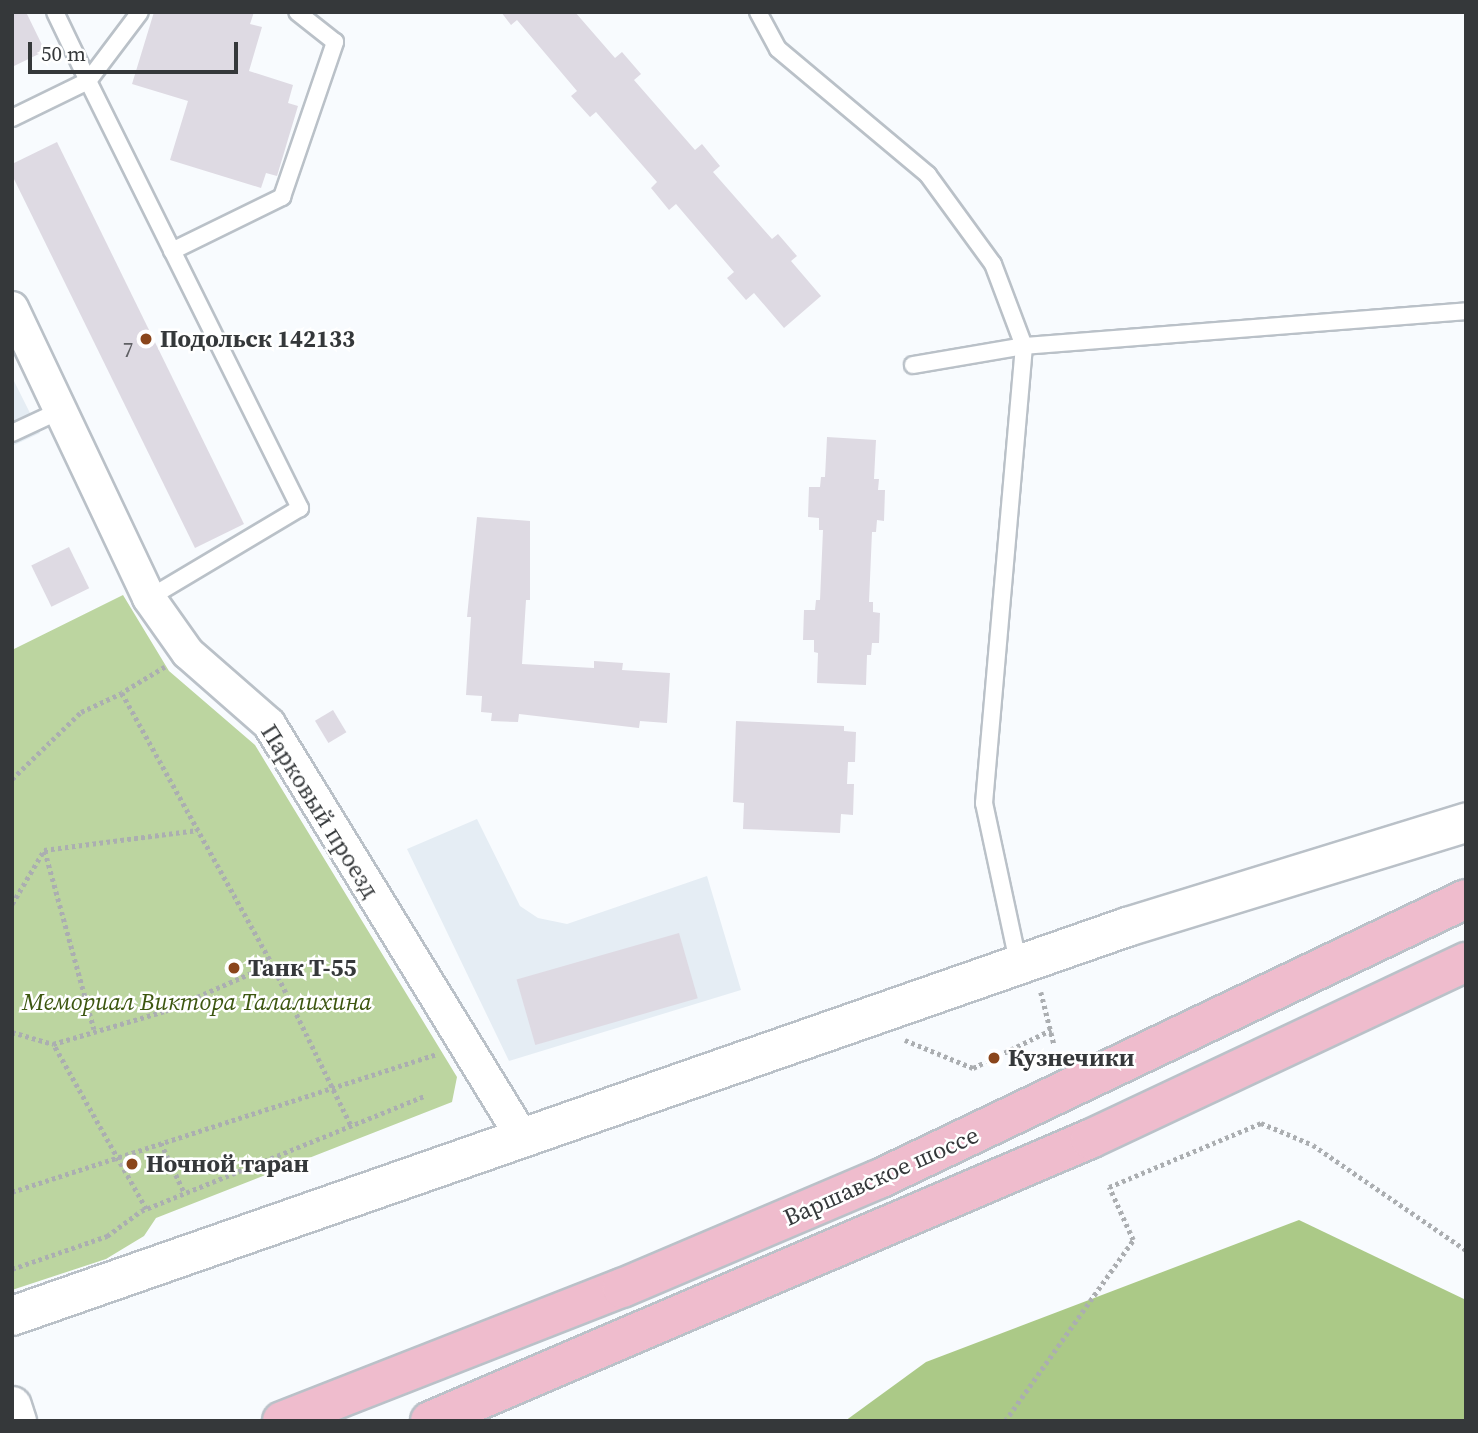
<!DOCTYPE html>
<html>
<head>
<meta charset="utf-8">
<style>
	body { margin:0 }
	#map { position:relative; width:1478px; height:1433px; overflow:hidden; background:#f8fbfe; font-family:"Source Serif 4",serif }
	div>[style] { position:absolute }
	.built>* { inset:0; background:#e5edf4 }
	.green>* { inset:0; background:#bcd5a0 }
	.forest>* { inset:0; background:#abc987 }
	.building>* { inset:0; background:#dedae3; transform-origin:0 0 }
	.path>* { height:4.5px; margin-top:-2.25px; transform-origin:0; background:repeating-linear-gradient(90deg,#abaeb1 0 3.5px,transparent 0 7px) }
	.roads { filter:drop-shadow(2px 0 #bac1c8) drop-shadow(-2px 0 #bac1c8) drop-shadow(0 2px #bac1c8) drop-shadow(0 -2px #bac1c8) }
	.service>* { height:16px; margin:-8px; padding:0 8px; transform-origin:8px; border-radius:8px; background:#fff }
	.minor>* { height:32px; margin:-16px; padding:0 16px; transform-origin:16px; border-radius:16px; background:#fff }
	.secondary>* { height:38px; margin:-19px; padding:0 19px; transform-origin:19px; border-radius:19px; background:#fff }
	.primary>* { height:38px; margin:-19px; padding:0 19px; transform-origin:19px; border-radius:19px; background:#efbccd }
	.dots>* { width:19px; height:19px; translate:-50% -50%; box-sizing:border-box; border:4px solid #fff; border-radius:50% }
	span { translate:-50% -50%; white-space:nowrap; text-align:center; line-height:1.15; -webkit-text-stroke:5px #fff; paint-order:stroke }
	.number-label { font-size:21px; color:#5f6064 }
	.number-label span { -webkit-text-stroke-width:0 }
	.poi-label { font-size:24px; color:#35383a; font-weight:700 }
	.left { translate:0 -50%; text-align:left }
	.street-label { font-size:24px; color:#35383a }
	.park-label { font-size:24px; color:#3c5610; font-style:italic }
	.frame { position:absolute; inset:0; border:14px solid #35383a; pointer-events:none }
	.scale { position:absolute; left:28px; top:42px; width:210px; height:32px; box-sizing:border-box; border:4px solid #35383a; border-top:0; padding-left:9px; font-size:21px; line-height:24px; white-space:nowrap; color:#35383a; -webkit-text-stroke:5px #fff; paint-order:stroke }
</style>
</head>
<body>
<div id="map">
	<div class="built">
		<div style="clip-path:polygon(12px 377px,40px 433px,12px 446px)"></div>
		<div style="clip-path:polygon(477px 819px,520px 906px,538px 918px,567px 924px,707px 876px,741px 990px,509px 1061px,407px 849px)"></div>
	</div>
	<div class="green">
		<div style="clip-path:polygon(123px 595px,169px 671px,255px 745px,457px 1077px,452px 1102px,156px 1218px,144px 1236px,106px 1259px,12px 1290px,12px 650px)"></div>
	</div>
	<div class="forest">
		<div style="clip-path:polygon(1299px 1220px,1466px 1300px,1466px 1421px,845px 1421px,926px 1362px)"></div>
	</div>
	<div class="building">
		<div style="clip-path:polygon(12px 12px,26px 12px,45px 51px,12px 67px)"></div>
		<div style="clip-path:polygon(154px 12px,254px 12px,250px 24px,262px 27px,249px 71px,293px 85px,288px 103px,298px 106px,277px 176px,266px 173px,261px 188px,170px 160px,188px 101px,132px 84px)"></div>
		<div style="clip-path:polygon(501px 12px,575px 12px,615px 58px,622px 52px,641px 74px,634px 80px,695px 150px,702px 144px,720px 166px,713px 172px,772px 239px,778px 234px,797px 256px,791px 261px,821px 296px,784px 328px,754px 293px,746px 300px,727px 278px,734px 272px,676px 204px,669px 210px,651px 188px,657px 182px,596px 112px,590px 117px,571px 96px,577px 91px,517px 20px,511px 25px)"></div>
		<div style="clip-path:polygon(57px 142px,244px 524px,195px 548px,12px 175px,12px 164px)"></div>
		<div style="clip-path:polygon(827px 437px,876px 440px,874px 479px,879px 479px,878px 490px,885px 490px,884px 521px,877px 520px,876px 532px,872px 532px,869px 602px,873px 602px,873px 612px,880px 613px,879px 643px,872px 643px,871px 655px,867px 655px,866px 685px,817px 683px,818px 653px,814px 652px,814px 640px,803px 640px,804px 610px,815px 610px,816px 600px,820px 600px,823px 530px,819px 530px,819px 518px,808px 517px,809px 487px,820px 487px,821px 477px,825px 477px)"></div>
		<div style="clip-path:polygon(477px 517px,530px 521px,530px 600px,526px 600px,522px 664px,594px 668px,594px 661px,623px 663px,622px 670px,670px 673px,667px 723px,640px 721px,639px 728px,519px 714px,518px 722px,491px 721px,492px 713px,481px 712px,482px 696px,466px 695px,471px 617px,467px 617px)"></div>
		<div style="left:69px;top:547px;width:46px;height:42px;rotate:64deg"></div>
		<div style="left:333px;top:710px;width:26px;height:21px;rotate:59deg"></div>
		<div style="clip-path:polygon(736px 721px,844px 726px,844px 731px,856px 732px,855px 762px,848px 762px,847px 784px,854px 784px,853px 815px,841px 814px,840px 833px,743px 829px,744px 803px,733px 802px)"></div>
		<div style="left:679px;top:933px;width:68px;height:169px;rotate:74deg"></div>
	</div>
	<div class="path">
		<div style="left:165px;top:667px;width:50px;rotate:148.8deg"></div>
		<div style="left:122px;top:693px;width:310px;rotate:61deg"></div>
		<div style="left:272px;top:964px;width:182px;rotate:63.9deg"></div>
		<div style="left:12px;top:779px;width:96px;rotate:-44.2deg"></div>
		<div style="left:81px;top:712px;width:45px;rotate:-24.9deg"></div>
		<div style="left:45px;top:851px;width:185px;rotate:74.6deg"></div>
		<div style="left:12px;top:904px;width:63px;rotate:-59.3deg"></div>
		<div style="left:44px;top:850px;width:155px;rotate:-7.4deg"></div>
		<div style="left:1041px;top:992px;width:54px;rotate:76deg"></div>
		<div style="left:12px;top:1032px;width:43px;rotate:16.3deg"></div>
		<div style="left:905px;top:1040px;width:74px;rotate:22.4deg"></div>
		<div style="left:973px;top:1068px;width:87px;rotate:-26deg"></div>
		<div style="left:161px;top:1143px;width:56px;rotate:64.8deg"></div>
		<div style="left:12px;top:1192px;width:447px;rotate:-18deg"></div>
		<div style="left:146px;top:1209px;width:189px;rotate:-119.4deg"></div>
		<div style="left:53px;top:1044px;width:117px;rotate:-16.4deg"></div>
		<div style="left:165px;top:1011px;width:117px;rotate:-23.7deg"></div>
		<div style="left:12px;top:1269px;width:101px;rotate:-19.2deg"></div>
		<div style="left:107px;top:1236px;width:42px;rotate:-36.3deg"></div>
		<div style="left:141px;top:1211px;width:305px;rotate:-22.1deg"></div>
		<div style="left:1005px;top:1421px;width:222px;rotate:-54.7deg"></div>
		<div style="left:1133px;top:1240px;width:58px;rotate:-114.4deg"></div>
		<div style="left:1109px;top:1187px;width:165px;rotate:-22.8deg"></div>
		<div style="left:1261px;top:1123px;width:56px;rotate:22.9deg"></div>
		<div style="left:1313px;top:1145px;width:186px;rotate:34.5deg"></div>
	</div>
	<div class="roads">
		<div class="service">
			<div style="left:55px;top:12px;width:76px;rotate:64.4deg"></div>
			<div style="left:88px;top:81px;width:86px;rotate:-53deg"></div>
			<div style="left:758px;top:12px;width:42px;rotate:61.6deg"></div>
			<div style="left:778px;top:49px;width:196px;rotate:40deg"></div>
			<div style="left:928px;top:175px;width:110px;rotate:53.9deg"></div>
			<div style="left:993px;top:264px;width:88px;rotate:69.3deg"></div>
			<div style="left:1024px;top:346px;width:459px;rotate:95deg"></div>
			<div style="left:984px;top:803px;width:167px;rotate:77.9deg"></div>
			<div style="left:12px;top:118px;width:85px;rotate:-26deg"></div>
			<div style="left:88px;top:81px;width:477px;rotate:63.6deg"></div>
			<div style="left:300px;top:508px;width:176px;rotate:149.2deg"></div>
			<div style="left:172px;top:251px;width:123px;rotate:-26.1deg"></div>
			<div style="left:282px;top:197px;width:164px;rotate:-71.1deg"></div>
			<div style="left:335px;top:42px;width:48px;rotate:-141.7deg"></div>
			<div style="left:913px;top:365px;width:113px;rotate:-9.7deg"></div>
			<div style="left:1024px;top:346px;width:443px;rotate:-4.5deg"></div>
			<div style="left:12px;top:433px;width:52px;rotate:-25.1deg"></div>
		</div>
		<div class="minor">
			<div style="left:12px;top:308px;width:321px;rotate:64.7deg"></div>
			<div style="left:149px;top:598px;width:67px;rotate:54.7deg"></div>
			<div style="left:188px;top:653px;width:108px;rotate:41.2deg"></div>
			<div style="left:269px;top:724px;width:487px;rotate:58.5deg"></div>
		</div>
		<div class="secondary">
			<div style="left:12px;top:1316px;width:1181px;rotate:-19.23deg"></div>
			<div style="left:1127px;top:927px;width:355px;rotate:-17.1deg"></div>
			<div style="left:12px;top:1406px;width:16px;rotate:72deg"></div>
		</div>
		<div class="primary">
			<div style="left:282px;top:1421px;width:365px;rotate:-21.4deg"></div>
			<div style="left:622px;top:1288px;width:279px;rotate:-23deg"></div>
			<div style="left:879px;top:1179px;width:650px;rotate:-25.5deg"></div>
			<div style="left:430px;top:1421px;width:718px;rotate:-23.14deg"></div>
			<div style="left:1090px;top:1139px;width:416px;rotate:-25.2deg"></div>
		</div>
	</div>
	<div class="dots">
		<div style="left:146px;top:339px;background:#8a451b"></div>
		<div style="left:234px;top:968px;background:#8a451b"></div>
		<div style="left:994px;top:1058px;background:#8a451b"></div>
		<div style="left:132px;top:1164px;background:#8a451b"></div>
	</div>
	<div class="number-label">
		<span style="left:128px;top:350px">7</span>
	</div>
	<div class="poi-label">
		<span class="left" style="left:160px;top:339px">Подольск 142133</span>
		<span class="left" style="left:248px;top:968px">Танк Т-55</span>
		<span class="left" style="left:1008px;top:1058px">Кузнечики</span>
		<span class="left" style="left:146px;top:1164px">Ночной таран</span>
	</div>
	<div class="street-label">
		<span style="left:320px;top:811px;rotate:58deg">Парковый проезд</span>
		<span style="left:881px;top:1176px;rotate:-24deg">Варшавское шоссе</span>
	</div>
	<div class="park-label">
		<span style="left:197px;top:1002px">Мемориал Виктора Талалихина</span>
	</div>
	<div class="frame"></div>
	<div class="scale">50 m</div>
</div>
</body>
</html>
